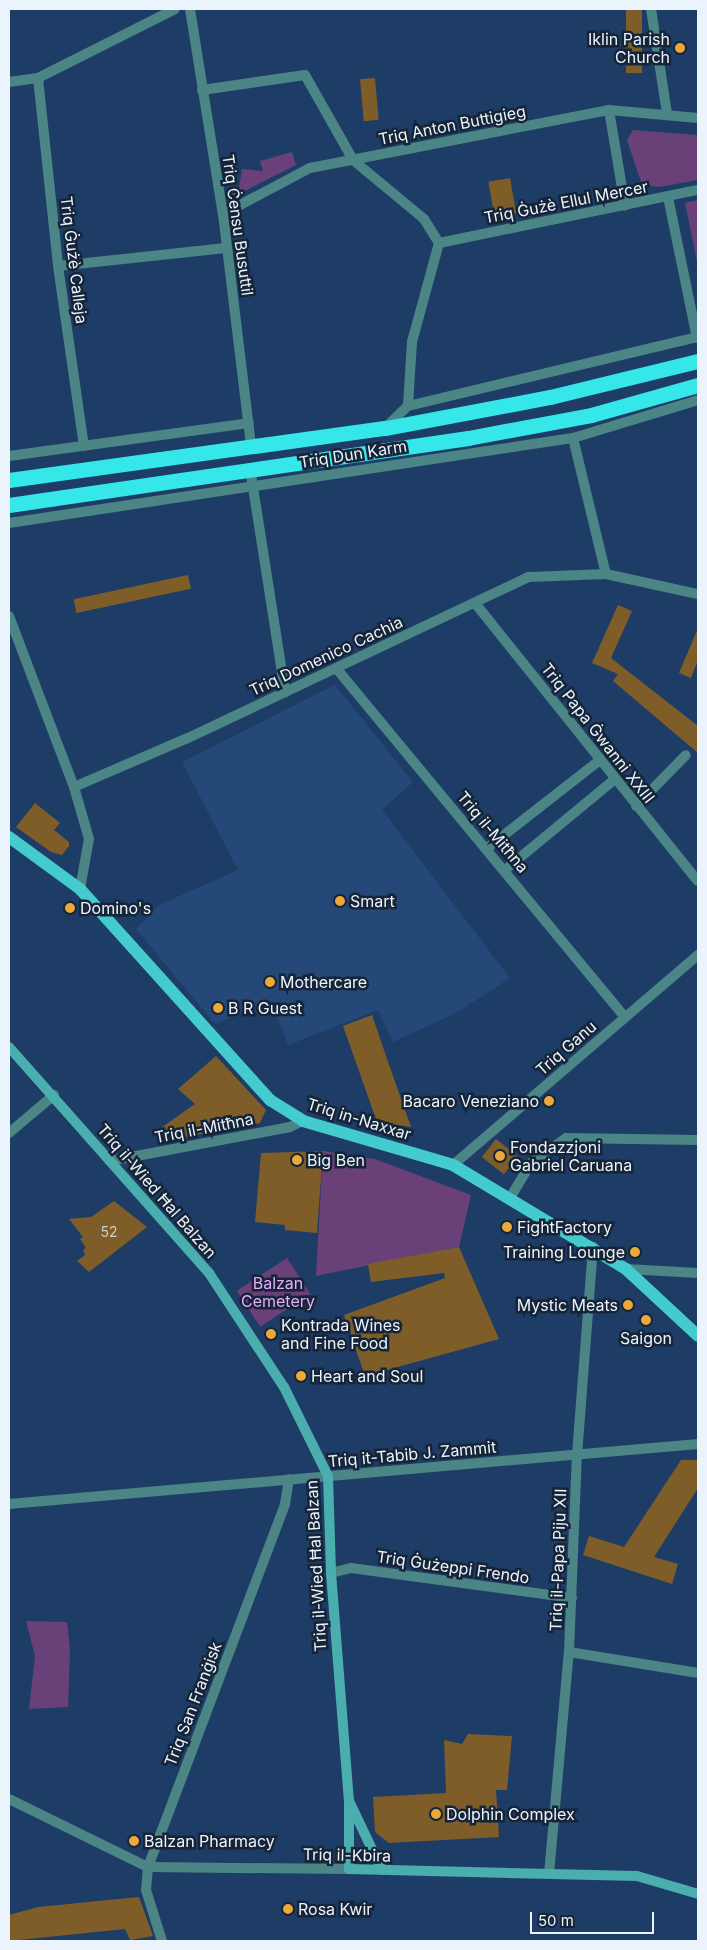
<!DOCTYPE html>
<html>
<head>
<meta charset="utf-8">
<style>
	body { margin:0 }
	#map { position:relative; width:707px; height:1950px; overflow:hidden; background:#1d3d67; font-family:Inter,sans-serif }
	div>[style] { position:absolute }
	.built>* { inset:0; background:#244878 }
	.green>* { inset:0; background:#694178; transform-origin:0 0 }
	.building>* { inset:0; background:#7e5d29; transform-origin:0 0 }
	.street>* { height:10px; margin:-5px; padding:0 5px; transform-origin:5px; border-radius:5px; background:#4b8585 }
	.secondary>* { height:10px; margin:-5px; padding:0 5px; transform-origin:5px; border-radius:5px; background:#4aadae }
	.primary>* { height:12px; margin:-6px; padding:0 6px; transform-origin:6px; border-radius:6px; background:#43cbcd }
	.highway>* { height:15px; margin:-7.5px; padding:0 7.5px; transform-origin:7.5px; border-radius:7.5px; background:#35e7e9 }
	.dots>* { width:14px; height:14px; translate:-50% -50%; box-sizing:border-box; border:2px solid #162437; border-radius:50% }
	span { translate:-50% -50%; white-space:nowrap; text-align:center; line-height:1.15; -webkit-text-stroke:5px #162437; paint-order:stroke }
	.number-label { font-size:14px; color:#d0cec8 }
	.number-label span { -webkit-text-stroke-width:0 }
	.poi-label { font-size:16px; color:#ebf3fd }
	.right { translate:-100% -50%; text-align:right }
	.left { translate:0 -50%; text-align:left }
	.street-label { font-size:16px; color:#ebf3fd }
	.park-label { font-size:16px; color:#e7aaff }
	.frame { position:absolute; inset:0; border:10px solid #ebf3fd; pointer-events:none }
	.scale { position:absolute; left:530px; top:1912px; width:124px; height:22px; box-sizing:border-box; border:2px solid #ebf3fd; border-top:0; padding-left:6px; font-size:15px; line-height:18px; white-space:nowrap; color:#ebf3fd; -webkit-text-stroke:4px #162437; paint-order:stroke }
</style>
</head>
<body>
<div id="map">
	<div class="built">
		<div style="clip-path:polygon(335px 685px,413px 782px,382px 810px,510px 978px,456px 1013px,393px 1042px,378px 1010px,288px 1045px,270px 1000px,215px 1024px,136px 929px,159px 905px,238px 870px,182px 762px)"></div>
	</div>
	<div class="green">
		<div style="clip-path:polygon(633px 130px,698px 135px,698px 180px,659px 187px,642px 185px,627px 140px)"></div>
		<div style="clip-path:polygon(292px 152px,296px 165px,235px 196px,232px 193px,239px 188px,242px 169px,263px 171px,260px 161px)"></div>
		<div style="clip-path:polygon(698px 200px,698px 266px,685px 203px)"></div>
		<div style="clip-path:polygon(323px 1151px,375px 1159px,471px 1195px,459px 1247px,316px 1276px)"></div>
		<div style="left:287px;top:1258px;width:43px;height:60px;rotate:57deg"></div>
		<div style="clip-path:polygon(26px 1621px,67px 1622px,70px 1650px,68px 1707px,29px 1709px,35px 1656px)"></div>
	</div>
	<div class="building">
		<div style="left:626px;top:9px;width:16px;height:64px"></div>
		<div style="left:375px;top:78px;width:42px;height:15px;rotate:85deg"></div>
		<div style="left:510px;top:178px;width:36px;height:22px;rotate:80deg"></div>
		<div style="left:188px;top:575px;width:14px;height:117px;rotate:78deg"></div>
		<div style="clip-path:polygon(618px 605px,632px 611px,611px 658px,698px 726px,698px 753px,613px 681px,618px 674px,592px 663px)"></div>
		<div style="clip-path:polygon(698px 628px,698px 660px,691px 678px,679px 673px)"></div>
		<div style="clip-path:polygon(35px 803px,60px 823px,54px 830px,69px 842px,69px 846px,62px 855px,51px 852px,16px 827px)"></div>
		<div style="clip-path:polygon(372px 1015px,386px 1056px,411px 1127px,377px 1122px,343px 1026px)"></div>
		<div style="clip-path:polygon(216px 1056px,266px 1110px,260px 1123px,164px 1141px,158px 1130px,195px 1104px,178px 1089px)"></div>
		<div style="left:496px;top:1139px;width:28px;height:23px;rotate:38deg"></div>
		<div style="clip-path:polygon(323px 1151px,317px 1233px,285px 1230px,285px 1225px,255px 1222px,261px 1153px)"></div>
		<div style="clip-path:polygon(114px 1201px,147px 1227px,89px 1272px,77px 1261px,85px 1255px,83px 1250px,86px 1248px,80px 1239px,83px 1237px,69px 1219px,91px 1217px)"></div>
		<div style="clip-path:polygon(459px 1247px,499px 1339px,365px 1376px,344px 1315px,445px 1278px,444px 1273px,371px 1282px,368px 1264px)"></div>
		<div style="clip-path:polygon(681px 1460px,698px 1460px,698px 1488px,654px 1557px,678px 1564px,672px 1584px,583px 1555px,589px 1536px,624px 1547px)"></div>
		<div style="clip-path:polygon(468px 1734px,512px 1736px,507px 1790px,496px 1790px,499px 1837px,389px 1843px,375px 1832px,373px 1797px,446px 1793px,444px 1740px,462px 1744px)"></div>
		<div style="clip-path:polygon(139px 1897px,153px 1936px,130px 1940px,125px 1929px,9px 1941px,9px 1915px,38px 1907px)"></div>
	</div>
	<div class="street">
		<div style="left:190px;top:9px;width:208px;rotate:80.9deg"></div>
		<div style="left:223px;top:214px;width:235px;rotate:83.1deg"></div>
		<div style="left:651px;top:9px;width:106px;rotate:81.3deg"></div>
		<div style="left:38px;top:78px;width:189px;rotate:83.9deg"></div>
		<div style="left:58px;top:266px;width:182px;rotate:81.8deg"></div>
		<div style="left:9px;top:82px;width:29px;rotate:-8deg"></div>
		<div style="left:38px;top:78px;width:153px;rotate:-26.7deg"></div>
		<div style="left:202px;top:90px;width:104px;rotate:-8.3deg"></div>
		<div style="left:305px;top:75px;width:98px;rotate:60.5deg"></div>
		<div style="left:353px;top:160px;width:92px;rotate:39.7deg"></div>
		<div style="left:424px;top:219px;width:28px;rotate:58deg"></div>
		<div style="left:439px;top:243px;width:103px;rotate:105.3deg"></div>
		<div style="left:412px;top:342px;width:64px;rotate:93.6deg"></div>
		<div style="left:609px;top:110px;width:97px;rotate:80.5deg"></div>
		<div style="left:668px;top:197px;width:144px;rotate:78.4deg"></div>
		<div style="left:223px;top:214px;width:98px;rotate:-27.9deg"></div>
		<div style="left:310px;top:168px;width:305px;rotate:-11deg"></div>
		<div style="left:609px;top:110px;width:89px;rotate:5.1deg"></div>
		<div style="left:439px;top:243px;width:264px;rotate:-11.6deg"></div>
		<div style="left:58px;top:266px;width:169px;rotate:-6.1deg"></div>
		<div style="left:386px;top:427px;width:30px;rotate:-44deg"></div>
		<div style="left:408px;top:406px;width:298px;rotate:-13.4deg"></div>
		<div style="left:573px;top:438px;width:140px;rotate:76.4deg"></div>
		<div style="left:9px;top:456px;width:242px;rotate:-7.8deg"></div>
		<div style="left:250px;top:468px;width:227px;rotate:81.1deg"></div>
		<div style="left:9px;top:523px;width:570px;rotate:-8.57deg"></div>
		<div style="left:573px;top:438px;width:131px;rotate:-16.9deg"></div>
		<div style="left:475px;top:603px;width:356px;rotate:51.3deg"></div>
		<div style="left:9px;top:616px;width:183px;rotate:69.2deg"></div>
		<div style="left:74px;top:787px;width:54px;rotate:73.9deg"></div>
		<div style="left:89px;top:839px;width:51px;rotate:100.2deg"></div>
		<div style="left:336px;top:668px;width:453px;rotate:50.4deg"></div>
		<div style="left:74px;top:787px;width:124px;rotate:-23.3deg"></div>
		<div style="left:188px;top:738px;width:377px;rotate:-25.3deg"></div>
		<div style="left:529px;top:577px;width:77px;rotate:-2.2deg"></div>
		<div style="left:606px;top:574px;width:94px;rotate:12.3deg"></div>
		<div style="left:636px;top:806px;width:71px;rotate:-45.6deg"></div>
		<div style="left:486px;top:849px;width:145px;rotate:-38deg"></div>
		<div style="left:505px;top:870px;width:143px;rotate:-39.6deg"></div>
		<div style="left:9px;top:1133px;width:59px;rotate:-40.2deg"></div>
		<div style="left:110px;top:1161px;width:183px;rotate:-10.7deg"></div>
		<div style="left:290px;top:1127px;width:14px;rotate:-25deg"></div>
		<div style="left:453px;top:1165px;width:323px;rotate:-40.6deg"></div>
		<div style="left:510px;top:1198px;width:41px;rotate:-59deg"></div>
		<div style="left:531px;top:1163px;width:43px;rotate:-35.5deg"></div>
		<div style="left:566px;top:1138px;width:132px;rotate:0.9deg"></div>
		<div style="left:626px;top:1269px;width:72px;rotate:3.2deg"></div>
		<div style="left:9px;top:1504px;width:692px;rotate:-4.98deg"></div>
		<div style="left:331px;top:1573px;width:21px;rotate:-14deg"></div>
		<div style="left:351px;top:1568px;width:223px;rotate:7.7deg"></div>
		<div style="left:569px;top:1652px;width:131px;rotate:9.2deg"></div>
		<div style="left:9px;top:1799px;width:155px;rotate:26.1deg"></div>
		<div style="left:148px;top:1867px;width:201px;rotate:0.6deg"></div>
		<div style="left:549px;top:1874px;width:223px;rotate:-84.9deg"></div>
		<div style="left:569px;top:1652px;width:197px;rotate:-87.7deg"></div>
		<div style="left:577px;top:1455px;width:209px;rotate:-85.6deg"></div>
		<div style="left:162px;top:1941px;width:53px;rotate:-107.4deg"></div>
		<div style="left:146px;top:1890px;width:23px;rotate:-85deg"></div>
		<div style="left:148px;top:1867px;width:388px;rotate:-69.3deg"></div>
		<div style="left:285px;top:1504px;width:25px;rotate:-81deg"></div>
	</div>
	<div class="secondary">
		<div style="left:9px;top:1047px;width:302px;rotate:48.5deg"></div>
		<div style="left:209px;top:1273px;width:136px;rotate:56.7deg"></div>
		<div style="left:284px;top:1387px;width:99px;rotate:63.7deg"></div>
		<div style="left:328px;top:1476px;width:97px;rotate:88.2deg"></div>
		<div style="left:331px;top:1573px;width:228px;rotate:85.5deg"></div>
		<div style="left:349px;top:1800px;width:69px;rotate:90deg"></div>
		<div style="left:349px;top:1869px;width:288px;rotate:1.4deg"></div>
		<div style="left:637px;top:1876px;width:64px;rotate:16.4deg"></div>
		<div style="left:350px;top:1803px;width:74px;rotate:64.5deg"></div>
	</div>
	<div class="primary">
		<div style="left:9px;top:837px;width:88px;rotate:36.2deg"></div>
		<div style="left:80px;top:889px;width:284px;rotate:48deg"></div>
		<div style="left:270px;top:1100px;width:39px;rotate:32deg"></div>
		<div style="left:303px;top:1121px;width:156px;rotate:16.3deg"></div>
		<div style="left:453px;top:1165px;width:202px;rotate:31deg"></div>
		<div style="left:626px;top:1269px;width:98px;rotate:42.9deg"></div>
	</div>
	<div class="highway">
		<div style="left:9px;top:480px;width:381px;rotate:-7.9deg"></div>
		<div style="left:386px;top:428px;width:167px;rotate:-10.7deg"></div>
		<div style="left:550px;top:397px;width:152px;rotate:-13.7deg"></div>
		<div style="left:9px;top:505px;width:464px;rotate:-8.3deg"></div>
		<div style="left:468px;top:438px;width:125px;rotate:-10.6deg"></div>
		<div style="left:591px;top:415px;width:111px;rotate:-15.7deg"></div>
	</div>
	<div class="dots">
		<div style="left:680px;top:48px;background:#eba93a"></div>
		<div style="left:340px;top:901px;background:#eba93a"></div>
		<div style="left:70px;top:908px;background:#eba93a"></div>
		<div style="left:270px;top:982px;background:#eba93a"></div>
		<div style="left:218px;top:1008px;background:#eba93a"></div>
		<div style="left:549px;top:1101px;background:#eba93a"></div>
		<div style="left:500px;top:1156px;background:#eba93a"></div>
		<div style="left:297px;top:1160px;background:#eba93a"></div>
		<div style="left:507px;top:1227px;background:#eba93a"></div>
		<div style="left:635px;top:1252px;background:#eba93a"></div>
		<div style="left:628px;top:1305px;background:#eba93a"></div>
		<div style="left:646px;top:1320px;background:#eba93a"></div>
		<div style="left:271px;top:1334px;background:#eba93a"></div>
		<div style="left:301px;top:1376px;background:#eba93a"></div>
		<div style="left:436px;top:1814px;background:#eba93a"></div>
		<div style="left:134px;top:1841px;background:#eba93a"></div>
		<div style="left:288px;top:1909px;background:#eba93a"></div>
	</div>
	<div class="number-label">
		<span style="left:109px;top:1232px">52</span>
	</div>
	<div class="poi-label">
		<span class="right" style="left:670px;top:48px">Iklin Parish<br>Church</span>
		<span class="left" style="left:350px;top:901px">Smart</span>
		<span class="left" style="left:80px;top:908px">Domino's</span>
		<span class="left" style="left:280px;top:982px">Mothercare</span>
		<span class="left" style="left:228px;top:1008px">B R Guest</span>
		<span class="right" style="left:539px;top:1101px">Bacaro Veneziano</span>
		<span class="left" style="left:510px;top:1156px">Fondazzjoni<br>Gabriel Caruana</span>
		<span class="left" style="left:307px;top:1160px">Big Ben</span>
		<span class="left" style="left:517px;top:1227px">FightFactory</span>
		<span class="right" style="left:625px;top:1252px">Training Lounge</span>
		<span class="right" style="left:618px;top:1305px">Mystic Meats</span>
		<span class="left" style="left:281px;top:1334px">Kontrada Wines<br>and Fine Food</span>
		<span style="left:646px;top:1338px">Saigon</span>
		<span class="left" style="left:311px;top:1376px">Heart and Soul</span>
		<span class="left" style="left:446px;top:1814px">Dolphin Complex</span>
		<span class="left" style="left:144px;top:1841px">Balzan Pharmacy</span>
		<span class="left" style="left:298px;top:1909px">Rosa Kwir</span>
	</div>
	<div class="street-label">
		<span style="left:452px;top:125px;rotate:-11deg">Triq Anton Buttigieg</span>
		<span style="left:566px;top:202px;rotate:-11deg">Triq Ġużè Ellul Mercer</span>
		<span style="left:238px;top:225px;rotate:82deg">Triq Ċensu Busuttil</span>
		<span style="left:74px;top:260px;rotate:83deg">Triq Ġużè Calleja</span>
		<span style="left:353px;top:454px;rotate:-9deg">Triq Dun Karm</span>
		<span style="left:326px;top:656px;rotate:-25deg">Triq Domenico Cachia</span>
		<span style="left:598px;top:733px;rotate:52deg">Triq Papa Ġwanni XXIII</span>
		<span style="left:493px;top:832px;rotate:50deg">Triq il-Mitħna</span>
		<span style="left:566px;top:1048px;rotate:-41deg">Triq Ganu</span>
		<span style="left:359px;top:1119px;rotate:17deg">Triq in-Naxxar</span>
		<span style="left:204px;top:1128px;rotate:-11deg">Triq il-Mitħna</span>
		<span style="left:157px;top:1191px;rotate:49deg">Triq il-Wied Ħal Balzan</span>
		<span style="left:412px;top:1454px;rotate:-5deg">Triq it-Tabib J. Zammit</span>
		<span style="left:558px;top:1560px;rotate:-88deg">Triq il-Papa Piju XII</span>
		<span style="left:316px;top:1566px;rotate:-93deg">Triq il-Wied Ħal Balzan</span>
		<span style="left:453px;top:1567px;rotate:8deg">Triq Ġużeppi Frendo</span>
		<span style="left:193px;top:1704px;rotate:-69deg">Triq San Franġisk</span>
		<span style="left:347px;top:1855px;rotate:1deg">Triq il-Kbira</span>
	</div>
	<div class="park-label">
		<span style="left:278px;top:1292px">Balzan<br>Cemetery</span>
	</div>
	<div class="frame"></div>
	<div class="scale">50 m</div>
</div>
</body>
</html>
